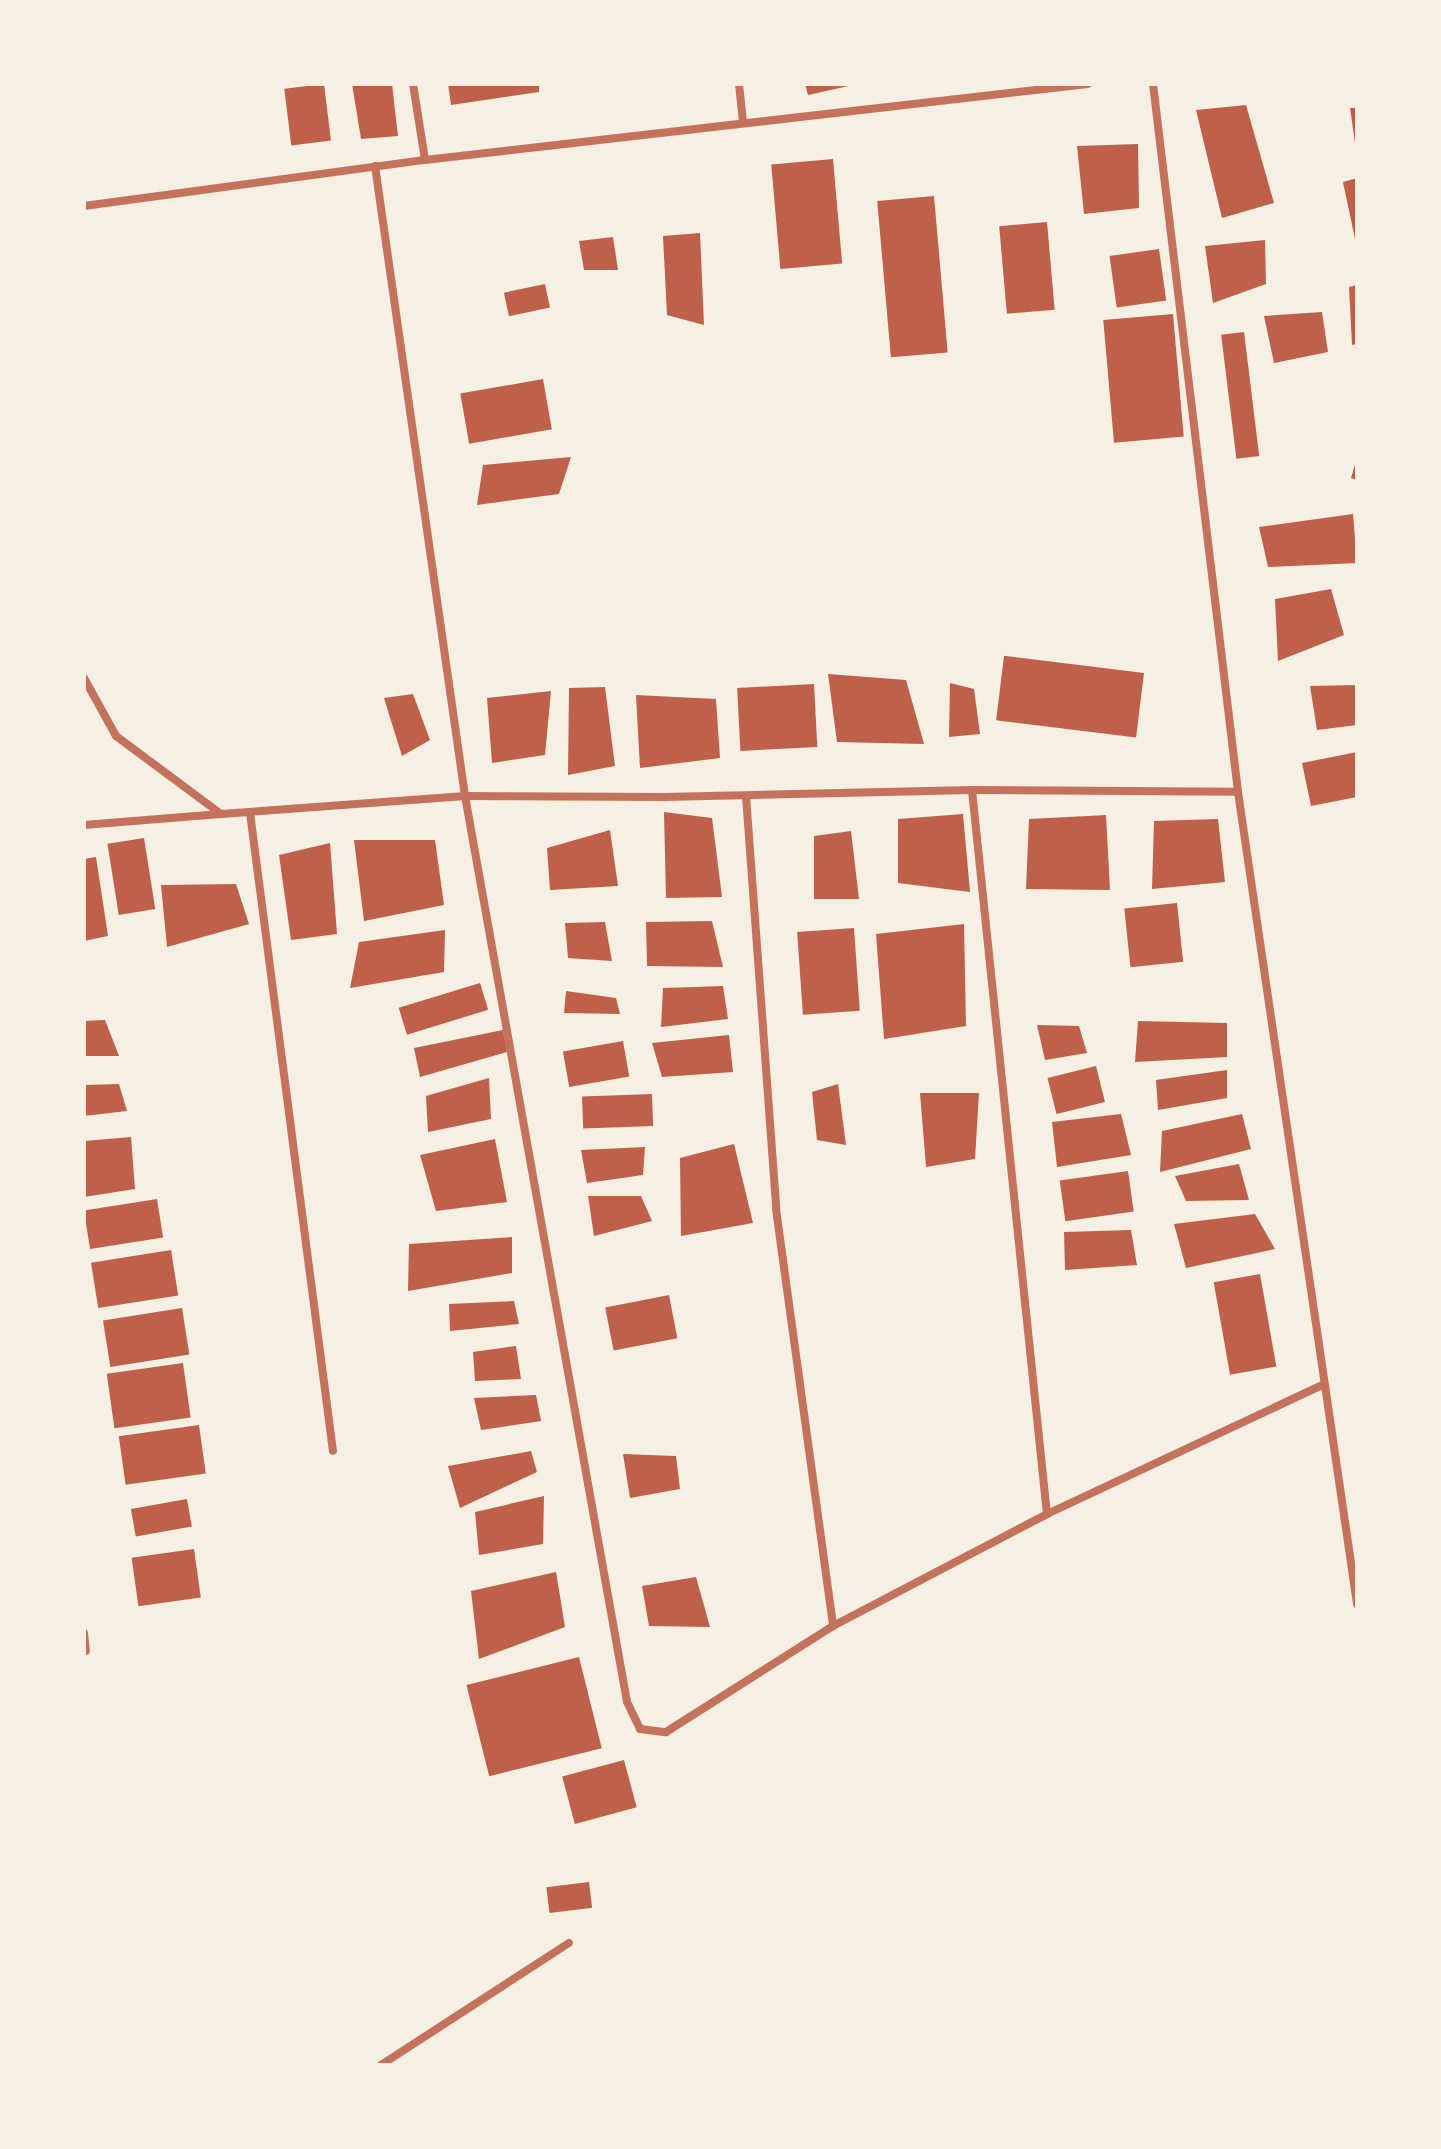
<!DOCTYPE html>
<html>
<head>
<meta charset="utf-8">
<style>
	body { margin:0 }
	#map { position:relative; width:1441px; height:2149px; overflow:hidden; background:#f6efe4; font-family:Rubik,sans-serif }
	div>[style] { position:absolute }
	.building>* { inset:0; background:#bf614a; transform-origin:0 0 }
	.minor>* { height:8px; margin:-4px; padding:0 4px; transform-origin:4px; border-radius:4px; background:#c5725c }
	span { translate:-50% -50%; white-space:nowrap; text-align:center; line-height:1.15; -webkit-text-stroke:8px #f6efe4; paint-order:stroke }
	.frame { position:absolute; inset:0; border:86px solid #f6efe4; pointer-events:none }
</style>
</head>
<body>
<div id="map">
	<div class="building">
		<div style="left:324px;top:84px;width:57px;height:40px;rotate:83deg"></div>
		<div style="clip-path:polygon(352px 84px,392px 84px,398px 136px,361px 139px)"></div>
		<div style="clip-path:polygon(448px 84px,539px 84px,539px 92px,451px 105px)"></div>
		<div style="clip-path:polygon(805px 84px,853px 84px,853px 85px,808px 95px)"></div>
		<div style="clip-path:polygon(1246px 105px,1274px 203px,1222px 218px,1196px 110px)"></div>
		<div style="clip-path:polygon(1350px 108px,1357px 108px,1357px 143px,1355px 143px)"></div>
		<div style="clip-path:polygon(1138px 144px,1139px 208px,1084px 214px,1077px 146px)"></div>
		<div style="left:833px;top:159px;width:105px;height:62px;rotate:85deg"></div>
		<div style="clip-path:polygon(1357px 178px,1357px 244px,1356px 244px,1343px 182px)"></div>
		<div style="left:934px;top:196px;width:157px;height:57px;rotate:85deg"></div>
		<div style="left:1047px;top:222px;width:88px;height:48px;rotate:85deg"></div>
		<div style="clip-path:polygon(700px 233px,704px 325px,667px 315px,663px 236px)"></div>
		<div style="clip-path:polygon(613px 237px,618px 270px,584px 270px,579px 241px)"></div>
		<div style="clip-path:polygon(1265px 240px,1266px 284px,1213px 303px,1205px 246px)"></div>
		<div style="left:1159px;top:249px;width:52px;height:50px;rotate:82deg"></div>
		<div style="left:545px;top:284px;width:24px;height:42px;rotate:78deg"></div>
		<div style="clip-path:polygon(1357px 285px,1357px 344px,1352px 345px,1349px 287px)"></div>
		<div style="clip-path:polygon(1322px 312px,1328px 352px,1274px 363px,1264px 316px)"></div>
		<div style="left:1173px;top:314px;width:123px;height:70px;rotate:85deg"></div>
		<div style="left:1244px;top:332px;width:125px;height:23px;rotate:83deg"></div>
		<div style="left:543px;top:379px;width:51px;height:84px;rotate:80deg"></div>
		<div style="clip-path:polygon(571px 457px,559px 494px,477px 505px,483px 465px)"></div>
		<div style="clip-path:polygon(1357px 458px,1357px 480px,1351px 478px)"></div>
		<div style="clip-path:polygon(1353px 514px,1357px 563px,1268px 567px,1259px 527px)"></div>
		<div style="clip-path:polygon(1331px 589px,1344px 635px,1278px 661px,1275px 599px)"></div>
		<div style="left:1144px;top:673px;width:65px;height:141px;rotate:97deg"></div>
		<div style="clip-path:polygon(828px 674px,906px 680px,924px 744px,837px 742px)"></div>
		<div style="clip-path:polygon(950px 683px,974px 689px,980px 734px,949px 737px)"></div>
		<div style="left:814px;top:684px;width:63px;height:77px;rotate:87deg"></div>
		<div style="clip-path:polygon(1357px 685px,1357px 725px,1317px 730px,1310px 686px)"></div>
		<div style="clip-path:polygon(605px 687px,615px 766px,568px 775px,569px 688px)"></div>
		<div style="clip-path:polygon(551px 691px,545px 755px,492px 763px,487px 698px)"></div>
		<div style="clip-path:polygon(413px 694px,430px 740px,402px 756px,384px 698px)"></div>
		<div style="clip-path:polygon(636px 695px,716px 699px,720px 758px,640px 768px)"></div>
		<div style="clip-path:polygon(1357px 752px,1357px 797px,1311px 806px,1302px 763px)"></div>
		<div style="clip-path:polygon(664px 812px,712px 818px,722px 897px,666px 898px)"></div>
		<div style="clip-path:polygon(963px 814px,970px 892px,898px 883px,898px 819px)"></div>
		<div style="clip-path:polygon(1106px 815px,1110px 890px,1026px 889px,1029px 819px)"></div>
		<div style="clip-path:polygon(1218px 819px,1225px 882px,1152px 889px,1154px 821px)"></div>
		<div style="clip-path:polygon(610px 830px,618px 886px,550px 890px,547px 848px)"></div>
		<div style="clip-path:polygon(851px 831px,859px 899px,814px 899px,814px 836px)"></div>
		<div style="left:144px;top:838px;width:72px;height:37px;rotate:81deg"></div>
		<div style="clip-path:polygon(354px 840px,435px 840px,444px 905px,364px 921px)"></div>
		<div style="clip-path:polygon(330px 843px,337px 934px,291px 940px,279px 855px)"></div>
		<div style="clip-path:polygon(96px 857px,108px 936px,84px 941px,84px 859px)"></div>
		<div style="clip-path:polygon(236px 884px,249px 924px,167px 947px,161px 885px)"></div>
		<div style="left:1177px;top:903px;width:59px;height:53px;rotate:84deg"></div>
		<div style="clip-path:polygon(712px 921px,723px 967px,647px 966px,646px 922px)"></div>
		<div style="clip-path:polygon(605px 922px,612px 961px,568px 958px,565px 923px)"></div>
		<div style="clip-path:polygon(964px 924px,966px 1026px,884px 1039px,876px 934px)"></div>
		<div style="left:854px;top:928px;width:83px;height:57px;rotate:86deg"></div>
		<div style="clip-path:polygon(445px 930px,444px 972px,350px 988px,359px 942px)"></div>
		<div style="left:480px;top:983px;width:28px;height:85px;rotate:73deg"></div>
		<div style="clip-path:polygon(723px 986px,728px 1019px,661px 1027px,663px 988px)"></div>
		<div style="clip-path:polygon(566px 991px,616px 998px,620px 1014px,564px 1013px)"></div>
		<div style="clip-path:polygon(105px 1020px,119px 1056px,84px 1056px,84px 1021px)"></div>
		<div style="clip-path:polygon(1138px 1021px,1227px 1023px,1227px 1057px,1135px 1062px)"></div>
		<div style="clip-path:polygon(1037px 1025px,1079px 1026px,1087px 1053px,1045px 1060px)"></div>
		<div style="clip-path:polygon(503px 1030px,507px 1052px,420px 1077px,414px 1048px)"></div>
		<div style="clip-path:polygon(729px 1035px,733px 1072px,662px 1077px,652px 1043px)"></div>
		<div style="left:623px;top:1041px;width:36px;height:61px;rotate:80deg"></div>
		<div style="left:1096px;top:1066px;width:37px;height:50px;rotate:76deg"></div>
		<div style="clip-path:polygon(1227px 1070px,1227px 1098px,1158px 1110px,1156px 1080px)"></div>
		<div style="clip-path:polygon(489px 1078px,491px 1119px,428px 1132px,426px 1096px)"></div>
		<div style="clip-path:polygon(119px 1084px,127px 1111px,84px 1116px,84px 1085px)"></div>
		<div style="clip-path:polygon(838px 1084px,846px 1145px,817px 1140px,812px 1092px)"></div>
		<div style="clip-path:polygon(920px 1093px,979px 1093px,975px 1159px,926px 1167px)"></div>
		<div style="left:652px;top:1094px;width:32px;height:70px;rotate:88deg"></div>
		<div style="clip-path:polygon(1121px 1114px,1131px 1155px,1057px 1167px,1052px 1122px)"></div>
		<div style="clip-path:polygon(1242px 1114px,1251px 1149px,1160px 1172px,1162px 1131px)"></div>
		<div style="clip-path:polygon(131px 1137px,135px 1189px,84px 1197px,84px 1141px)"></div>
		<div style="clip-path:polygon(495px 1139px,507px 1202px,436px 1211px,420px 1155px)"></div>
		<div style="clip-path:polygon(734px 1144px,753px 1223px,681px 1236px,680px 1158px)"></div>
		<div style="clip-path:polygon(645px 1147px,643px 1175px,587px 1183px,581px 1150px)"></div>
		<div style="clip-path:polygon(1239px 1164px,1249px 1200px,1186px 1201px,1175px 1176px)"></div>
		<div style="left:1128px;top:1171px;width:41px;height:69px;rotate:82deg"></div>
		<div style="clip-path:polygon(588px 1196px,641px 1196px,652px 1221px,594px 1236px)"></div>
		<div style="left:157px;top:1199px;width:39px;height:74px;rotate:81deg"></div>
		<div style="clip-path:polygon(1255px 1214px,1275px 1249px,1186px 1268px,1174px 1224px)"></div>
		<div style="clip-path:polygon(1131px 1230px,1137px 1265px,1065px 1270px,1064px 1232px)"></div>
		<div style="clip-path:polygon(512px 1237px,512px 1273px,408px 1291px,409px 1244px)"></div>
		<div style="left:171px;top:1250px;width:46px;height:81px;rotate:81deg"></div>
		<div style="left:1260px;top:1274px;width:94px;height:47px;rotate:80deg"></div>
		<div style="left:669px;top:1295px;width:44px;height:65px;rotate:79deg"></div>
		<div style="clip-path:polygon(514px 1301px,519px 1324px,450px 1331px,449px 1304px)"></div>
		<div style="left:182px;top:1308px;width:47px;height:80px;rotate:81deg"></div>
		<div style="clip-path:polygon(516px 1346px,521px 1379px,475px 1381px,473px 1352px)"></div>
		<div style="left:183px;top:1363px;width:55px;height:77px;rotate:82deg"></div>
		<div style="clip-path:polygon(536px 1395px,541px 1421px,481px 1430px,474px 1398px)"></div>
		<div style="left:199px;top:1425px;width:49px;height:81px;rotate:82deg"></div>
		<div style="clip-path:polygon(531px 1451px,537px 1472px,460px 1508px,448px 1466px)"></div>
		<div style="clip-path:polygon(623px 1454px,676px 1456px,680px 1489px,630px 1498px)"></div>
		<div style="clip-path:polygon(544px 1496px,543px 1544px,479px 1555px,475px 1512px)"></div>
		<div style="left:187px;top:1499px;width:28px;height:57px;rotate:80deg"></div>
		<div style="left:194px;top:1549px;width:49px;height:63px;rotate:82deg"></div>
		<div style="clip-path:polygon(556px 1572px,565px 1627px,479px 1659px,471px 1591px)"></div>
		<div style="clip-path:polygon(696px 1577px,710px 1627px,649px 1626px,642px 1586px)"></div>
		<div style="left:579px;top:1657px;width:94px;height:116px;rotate:76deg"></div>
		<div style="left:624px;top:1760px;width:49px;height:64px;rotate:75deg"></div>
		<div style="left:589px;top:1882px;width:26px;height:43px;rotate:83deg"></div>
	</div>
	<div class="minor">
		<div style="left:413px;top:84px;width:77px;rotate:81deg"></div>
		<div style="left:739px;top:84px;width:38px;rotate:84deg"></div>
		<div style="left:1153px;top:84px;width:713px;rotate:83.15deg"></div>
		<div style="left:1238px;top:792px;width:821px;rotate:81.66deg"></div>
		<div style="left:375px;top:166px;width:636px;rotate:81.87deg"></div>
		<div style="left:465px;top:796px;width:920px;rotate:79.86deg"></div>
		<div style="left:627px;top:1702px;width:30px;rotate:64deg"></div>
		<div style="left:640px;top:1729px;width:26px;rotate:7deg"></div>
		<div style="left:666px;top:1732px;width:198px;rotate:-32.4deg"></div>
		<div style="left:833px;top:1626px;width:242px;rotate:-27.6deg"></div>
		<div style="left:1047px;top:1514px;width:306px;rotate:-25.1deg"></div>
		<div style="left:84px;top:206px;width:344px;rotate:-7.7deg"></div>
		<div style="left:425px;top:160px;width:667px;rotate:-6.54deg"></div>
		<div style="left:84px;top:678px;width:66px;rotate:61.1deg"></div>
		<div style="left:116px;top:736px;width:131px;rotate:36.6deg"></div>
		<div style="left:221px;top:814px;width:245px;rotate:-4.2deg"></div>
		<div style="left:465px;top:796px;width:199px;rotate:0.3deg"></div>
		<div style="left:664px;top:797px;width:308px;rotate:-1.3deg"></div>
		<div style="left:972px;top:790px;width:266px;rotate:0.4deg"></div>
		<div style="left:972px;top:790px;width:728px;rotate:84.09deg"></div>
		<div style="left:746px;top:796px;width:414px;rotate:85.8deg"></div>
		<div style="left:776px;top:1209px;width:421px;rotate:82.2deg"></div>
		<div style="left:250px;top:813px;width:643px;rotate:82.59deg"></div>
		<div style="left:84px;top:825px;width:137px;rotate:-4.6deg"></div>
		<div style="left:84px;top:1633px;width:18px;rotate:84deg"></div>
		<div style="left:381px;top:2065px;width:224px;rotate:-33deg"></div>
	</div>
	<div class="frame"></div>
</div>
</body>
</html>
